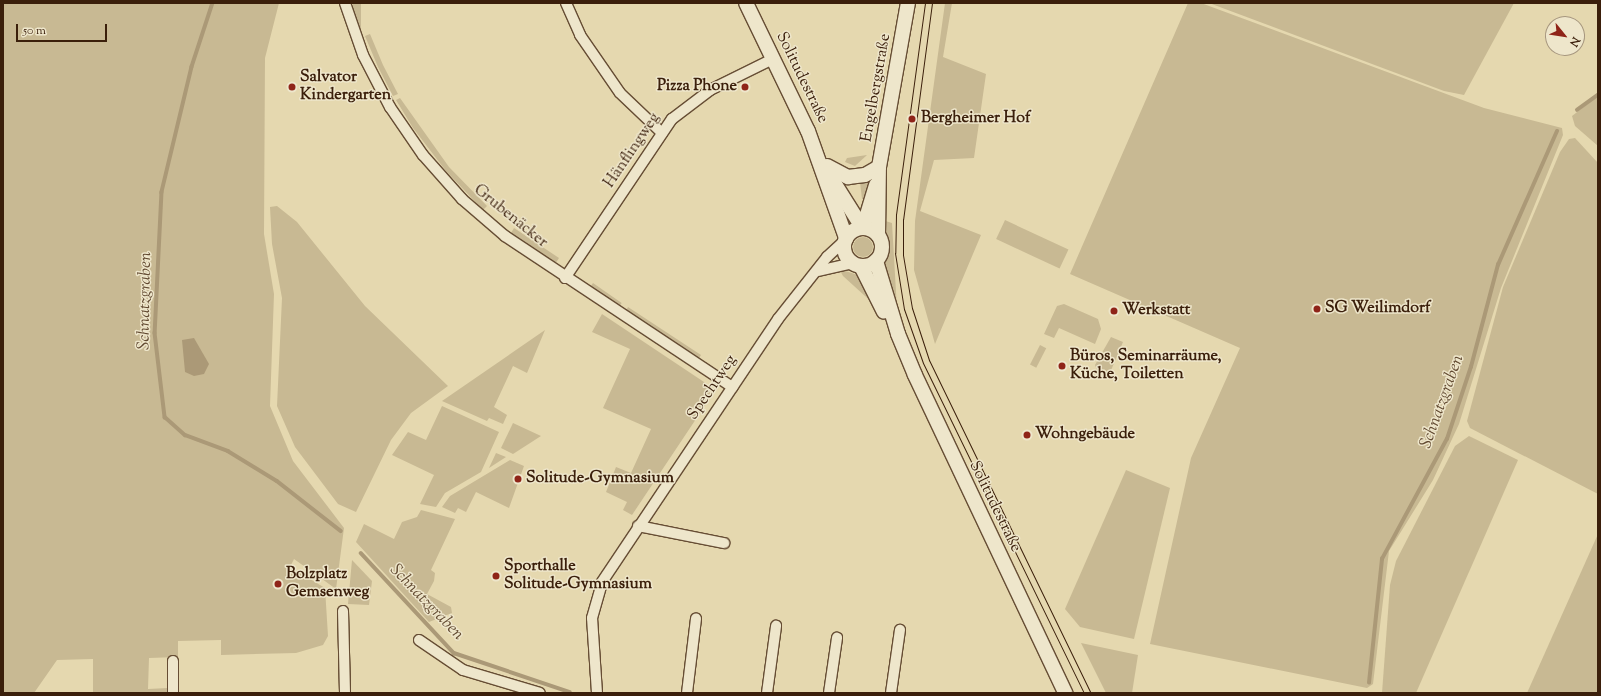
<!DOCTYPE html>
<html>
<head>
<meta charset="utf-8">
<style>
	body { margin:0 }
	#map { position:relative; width:1601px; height:696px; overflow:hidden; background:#e5d8af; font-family:"Sorts Mill Goudy",serif }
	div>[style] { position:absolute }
	.green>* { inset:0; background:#c8b993; transform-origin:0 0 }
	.round { border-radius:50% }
	.water>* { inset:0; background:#ab9977 }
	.stream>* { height:3.5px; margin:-1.75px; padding:0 1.75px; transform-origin:1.75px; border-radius:1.75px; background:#ab9977 }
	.roads { filter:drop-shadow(1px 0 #664d34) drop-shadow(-1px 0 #664d34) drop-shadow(0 1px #664d34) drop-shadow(0 -1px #664d34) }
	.street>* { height:10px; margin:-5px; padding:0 5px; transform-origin:5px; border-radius:5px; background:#eee6cb }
	.secondary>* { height:14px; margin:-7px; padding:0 7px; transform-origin:7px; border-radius:7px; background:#eee6cb }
	.secondary>.ring { margin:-7px; padding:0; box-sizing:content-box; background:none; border:14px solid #eee6cb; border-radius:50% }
	.tram>* { height:1px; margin:-0.5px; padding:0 0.5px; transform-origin:0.5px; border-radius:0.5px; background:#3b1f0b }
	.dots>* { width:11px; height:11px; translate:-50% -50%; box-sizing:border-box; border:2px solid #eee6cb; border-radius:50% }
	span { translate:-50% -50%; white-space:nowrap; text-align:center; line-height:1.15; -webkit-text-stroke:3px #eee6cb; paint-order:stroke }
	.poi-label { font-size:16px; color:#3b1f0b; font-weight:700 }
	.left { translate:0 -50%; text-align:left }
	.right { translate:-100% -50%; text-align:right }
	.street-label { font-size:16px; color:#3b1f0b }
	.water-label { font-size:17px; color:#624a31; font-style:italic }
	.frame { position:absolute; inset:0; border:4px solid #3b1f0b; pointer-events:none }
	.north { position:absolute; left:1545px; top:16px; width:40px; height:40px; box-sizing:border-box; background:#eee6cb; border:1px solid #a6967e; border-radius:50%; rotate:120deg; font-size:11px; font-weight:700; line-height:16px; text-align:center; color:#3b1f0b }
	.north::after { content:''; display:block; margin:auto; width:14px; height:18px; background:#8f2418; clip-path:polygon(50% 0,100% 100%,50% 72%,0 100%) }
	.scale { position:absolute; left:16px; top:24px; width:91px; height:18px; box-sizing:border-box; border:2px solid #3b1f0b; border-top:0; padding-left:5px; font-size:12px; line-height:14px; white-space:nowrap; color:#3b1f0b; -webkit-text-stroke:3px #eee6cb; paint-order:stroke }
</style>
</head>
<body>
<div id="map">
	<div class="green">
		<div style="clip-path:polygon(3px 3px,279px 3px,265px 58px,264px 234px,274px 294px,270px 406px,293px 461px,344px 528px,336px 589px,294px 559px,290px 567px,325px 588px,328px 636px,323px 645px,296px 653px,221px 655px,221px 640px,178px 641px,178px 657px,149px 658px,148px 689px,168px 688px,168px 693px,93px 693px,93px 659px,57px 660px,34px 693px,3px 693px)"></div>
		<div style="left:353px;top:3px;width:8px;height:28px"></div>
		<div style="clip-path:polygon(945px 3px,952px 3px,943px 57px,986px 74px,974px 158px,934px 160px,920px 211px,981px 235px,935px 344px,914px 270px,915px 221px)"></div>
		<div style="clip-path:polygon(1188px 3px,1201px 3px,1484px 108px,1562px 128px,1563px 135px,1501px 288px,1459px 424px,1433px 480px,1389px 551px,1373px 684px,1367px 688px,1150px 644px,1191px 458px,1240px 348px,1070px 274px)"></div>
		<div style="clip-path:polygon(1209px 3px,1514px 3px,1464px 95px,1444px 91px)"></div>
		<div style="clip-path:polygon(370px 34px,383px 65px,398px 94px,393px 96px,378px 67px,365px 36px)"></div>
		<div style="clip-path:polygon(1598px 96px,1598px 146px,1575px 126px,1572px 116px)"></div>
		<div style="clip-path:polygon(400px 98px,449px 167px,487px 206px,483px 210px,446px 171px,413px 128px,396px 100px)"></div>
		<div style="clip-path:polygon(1575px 138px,1598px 163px,1598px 494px,1470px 428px,1467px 421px,1503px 287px,1560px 152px,1569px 139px)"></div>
		<div style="clip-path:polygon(867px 155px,855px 166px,845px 162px,847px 158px)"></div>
		<div style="clip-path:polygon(869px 181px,865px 199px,862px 199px,860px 182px)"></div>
		<div style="clip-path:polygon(277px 206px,297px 222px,365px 306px,448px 386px,411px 413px,391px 440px,356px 512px,338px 504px,295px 447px,277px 406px,282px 298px,272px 244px,270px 207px)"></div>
		<div style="clip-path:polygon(882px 220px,892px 223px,897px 309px,883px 266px,889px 247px)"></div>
		<div style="left:1005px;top:220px;width:70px;height:21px;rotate:25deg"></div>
		<div style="clip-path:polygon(514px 228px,559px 258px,555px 264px,511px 233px)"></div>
		<div class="round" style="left:853px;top:237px;width:20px;height:20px"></div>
		<div style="clip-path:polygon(839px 269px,861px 276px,876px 306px,843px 276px)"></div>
		<div style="left:593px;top:283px;width:35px;height:4px;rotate:35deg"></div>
		<div style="clip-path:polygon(1064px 304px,1098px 319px,1101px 329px,1095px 344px,1059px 328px,1054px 338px,1044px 334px,1057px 306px)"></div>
		<div style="clip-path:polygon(628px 307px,701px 355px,698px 360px,626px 311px)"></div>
		<div style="clip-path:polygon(602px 314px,707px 384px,712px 395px,632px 515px,623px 510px,627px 502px,606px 492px,616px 467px,631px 473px,651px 429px,603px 408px,630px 349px,592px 332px)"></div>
		<div style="clip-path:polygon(545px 330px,527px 373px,513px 366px,494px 407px,507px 415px,503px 424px,489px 418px,487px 421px,442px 401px)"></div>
		<div style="clip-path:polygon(1111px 337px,1123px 342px,1109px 375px,1097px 370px,1095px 365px)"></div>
		<div style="left:1040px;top:345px;width:7px;height:22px;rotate:27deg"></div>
		<div style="clip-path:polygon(442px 406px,499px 432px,481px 472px,445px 493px,436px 507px,420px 504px,434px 475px,392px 455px,408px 432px,426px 440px)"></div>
		<div style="clip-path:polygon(513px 423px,541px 436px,513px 454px,501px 448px)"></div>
		<div style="clip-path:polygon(1469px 436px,1518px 460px,1416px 693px,1382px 693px,1390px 585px,1396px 561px,1455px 446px)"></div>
		<div style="clip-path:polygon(496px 453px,506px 457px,489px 468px)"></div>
		<div style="clip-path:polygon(510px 460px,524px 466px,509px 508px,476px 492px,466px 512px,458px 508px,455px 513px,442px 507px,450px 496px)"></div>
		<div style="clip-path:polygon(1126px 470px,1170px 488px,1134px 639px,1080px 627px,1065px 609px)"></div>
		<div style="clip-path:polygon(421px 510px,455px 519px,431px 570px,435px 573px,434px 581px,427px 594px,451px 607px,452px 613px,429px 622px,356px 542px,364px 524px,394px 539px,402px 522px,417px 517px)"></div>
		<div style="clip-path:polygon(1598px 534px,1598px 690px,1597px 693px,1527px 693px)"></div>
		<div style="clip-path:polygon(352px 560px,372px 581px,369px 605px,348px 604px)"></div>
		<div style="clip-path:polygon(1081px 643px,1138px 655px,1132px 693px,1106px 693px)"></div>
	</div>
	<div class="water">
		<div style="clip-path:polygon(194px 338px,209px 364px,204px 374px,194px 376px,185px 372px,182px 340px)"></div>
	</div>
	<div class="stream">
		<div style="left:213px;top:3px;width:67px;rotate:108.2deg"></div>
		<div style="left:192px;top:67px;width:129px;rotate:103.5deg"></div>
		<div style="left:162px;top:192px;width:141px;rotate:92.8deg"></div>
		<div style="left:155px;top:333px;width:85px;rotate:83.2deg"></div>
		<div style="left:165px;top:417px;width:27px;rotate:42deg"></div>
		<div style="left:185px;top:435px;width:46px;rotate:20.4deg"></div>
		<div style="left:228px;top:451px;width:57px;rotate:31.5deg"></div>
		<div style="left:277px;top:481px;width:81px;rotate:38deg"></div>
		<div style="left:1577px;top:110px;width:26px;rotate:-36deg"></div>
		<div style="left:361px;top:553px;width:137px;rotate:47.1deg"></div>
		<div style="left:454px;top:653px;width:122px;rotate:18.6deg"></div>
		<div style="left:1369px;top:683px;width:125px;rotate:-84deg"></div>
		<div style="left:1382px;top:559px;width:136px;rotate:-61.6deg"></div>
		<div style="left:1447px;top:439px;width:76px;rotate:-71.6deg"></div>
		<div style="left:1471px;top:367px;width:106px;rotate:-75.2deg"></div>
		<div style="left:1498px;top:265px;width:146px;rotate:-66.2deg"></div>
	</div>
	<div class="roads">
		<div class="street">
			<div style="left:345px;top:3px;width:55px;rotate:70.9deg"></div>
			<div style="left:363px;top:55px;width:59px;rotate:62.6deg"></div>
			<div style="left:390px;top:107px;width:58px;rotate:55.5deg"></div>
			<div style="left:423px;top:155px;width:59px;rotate:48.4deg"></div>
			<div style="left:462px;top:199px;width:57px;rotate:40.7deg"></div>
			<div style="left:505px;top:236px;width:273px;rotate:33.6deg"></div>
			<div style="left:566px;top:3px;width:35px;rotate:66deg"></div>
			<div style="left:580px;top:35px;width:70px;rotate:55.4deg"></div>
			<div style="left:620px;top:93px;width:58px;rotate:43.6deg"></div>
			<div style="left:818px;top:271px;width:36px;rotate:-13deg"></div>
			<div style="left:565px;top:278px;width:192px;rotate:-56.1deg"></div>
			<div style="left:672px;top:119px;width:48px;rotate:-37.3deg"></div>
			<div style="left:710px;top:90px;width:70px;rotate:-26.2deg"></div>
			<div style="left:638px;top:526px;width:88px;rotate:11.2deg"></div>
			<div style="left:343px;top:611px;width:82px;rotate:88.6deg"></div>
			<div style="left:419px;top:640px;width:53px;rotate:34.3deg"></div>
			<div style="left:463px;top:670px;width:80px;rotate:16.6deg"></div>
			<div style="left:173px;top:693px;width:32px;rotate:-90deg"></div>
			<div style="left:597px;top:693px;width:75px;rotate:-93.8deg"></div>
			<div style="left:592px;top:618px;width:37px;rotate:-74deg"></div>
			<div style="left:602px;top:582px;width:316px;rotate:-56.2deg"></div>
			<div style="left:778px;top:319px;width:79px;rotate:-51.7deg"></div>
			<div style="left:827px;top:257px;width:23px;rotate:-43deg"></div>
			<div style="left:687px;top:693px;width:75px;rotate:-83.1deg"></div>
			<div style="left:767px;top:693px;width:68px;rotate:-82.3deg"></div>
			<div style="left:829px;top:693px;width:56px;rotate:-81.7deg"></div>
			<div style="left:891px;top:693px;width:64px;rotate:-81.9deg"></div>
		</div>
		<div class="secondary">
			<div style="left:746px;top:3px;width:142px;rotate:64.2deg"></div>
			<div style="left:808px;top:131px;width:114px;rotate:70.4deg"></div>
			<div style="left:827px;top:166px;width:24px;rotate:28deg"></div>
			<div style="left:848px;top:177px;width:17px;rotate:-7deg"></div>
			<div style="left:865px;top:175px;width:16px;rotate:-30deg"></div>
			<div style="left:828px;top:173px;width:64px;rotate:57.8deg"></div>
			<div class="ring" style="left:844px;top:228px;width:24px;height:24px"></div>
			<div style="left:863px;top:228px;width:45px;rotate:-73.2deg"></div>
			<div style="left:878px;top:235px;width:68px;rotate:-89.2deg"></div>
			<div style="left:879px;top:167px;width:167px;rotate:-80deg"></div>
			<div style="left:876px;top:261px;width:76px;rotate:73.2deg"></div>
			<div style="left:898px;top:334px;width:44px;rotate:67.5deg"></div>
			<div style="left:915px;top:375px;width:352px;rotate:64.7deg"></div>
			<div style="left:861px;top:266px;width:51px;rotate:63.4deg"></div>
		</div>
	</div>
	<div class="tram">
		<div style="left:925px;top:3px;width:213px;rotate:97.8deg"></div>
		<div style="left:896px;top:214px;width:39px;rotate:91deg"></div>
		<div style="left:895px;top:253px;width:57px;rotate:80.9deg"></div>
		<div style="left:904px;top:309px;width:57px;rotate:70.6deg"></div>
		<div style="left:923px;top:363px;width:367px;rotate:64deg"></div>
		<div style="left:932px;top:3px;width:218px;rotate:97.6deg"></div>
		<div style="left:903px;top:219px;width:36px;rotate:90deg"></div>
		<div style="left:903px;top:255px;width:54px;rotate:80.4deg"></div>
		<div style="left:912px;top:308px;width:55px;rotate:71.9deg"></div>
		<div style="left:929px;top:360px;width:370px;rotate:64.1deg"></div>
	</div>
	<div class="dots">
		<div style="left:292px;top:87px;background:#8f2418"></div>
		<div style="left:745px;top:87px;background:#8f2418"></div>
		<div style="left:912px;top:119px;background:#8f2418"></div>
		<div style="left:1317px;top:309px;background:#8f2418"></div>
		<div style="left:1114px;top:311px;background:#8f2418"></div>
		<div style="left:1062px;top:366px;background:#8f2418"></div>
		<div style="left:1027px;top:435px;background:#8f2418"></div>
		<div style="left:518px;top:479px;background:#8f2418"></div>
		<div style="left:496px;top:576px;background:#8f2418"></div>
		<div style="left:278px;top:584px;background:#8f2418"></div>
	</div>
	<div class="poi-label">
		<span class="left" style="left:300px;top:87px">Salvator<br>Kindergarten</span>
		<span class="right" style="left:737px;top:87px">Pizza Phone</span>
		<span class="left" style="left:921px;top:119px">Bergheimer Hof</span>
		<span class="left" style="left:1325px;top:309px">SG Weilimdorf</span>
		<span class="left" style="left:1122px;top:311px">Werkstatt</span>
		<span class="left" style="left:1070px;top:366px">Büros, Seminarräume,<br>Küche, Toiletten</span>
		<span class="left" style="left:1035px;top:435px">Wohngebäude</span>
		<span class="left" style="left:526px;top:479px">Solitude-Gymnasium</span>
		<span class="left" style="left:504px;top:576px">Sporthalle<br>Solitude-Gymnasium</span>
		<span class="left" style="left:286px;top:584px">Bolzplatz<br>Gemsenweg</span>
	</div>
	<div class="street-label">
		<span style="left:801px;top:78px;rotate:64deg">Solitudestraße</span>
		<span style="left:877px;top:88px;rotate:-80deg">Engelbergstraße</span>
		<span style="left:633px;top:151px;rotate:-56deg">Hänflingweg</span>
		<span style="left:510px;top:217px;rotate:39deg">Grubenäcker</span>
		<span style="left:713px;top:388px;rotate:-56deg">Spechtweg</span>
		<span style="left:994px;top:507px;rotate:64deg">Solitudestraße</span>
	</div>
	<div class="water-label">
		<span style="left:146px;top:301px;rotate:-89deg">Schnatzgraben</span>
		<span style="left:1443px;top:402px;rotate:-70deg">Schnatzgraben</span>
		<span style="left:426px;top:603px;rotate:46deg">Schnatzgraben</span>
	</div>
	<div class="frame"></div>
	<div class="north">N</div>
	<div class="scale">50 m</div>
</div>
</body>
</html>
